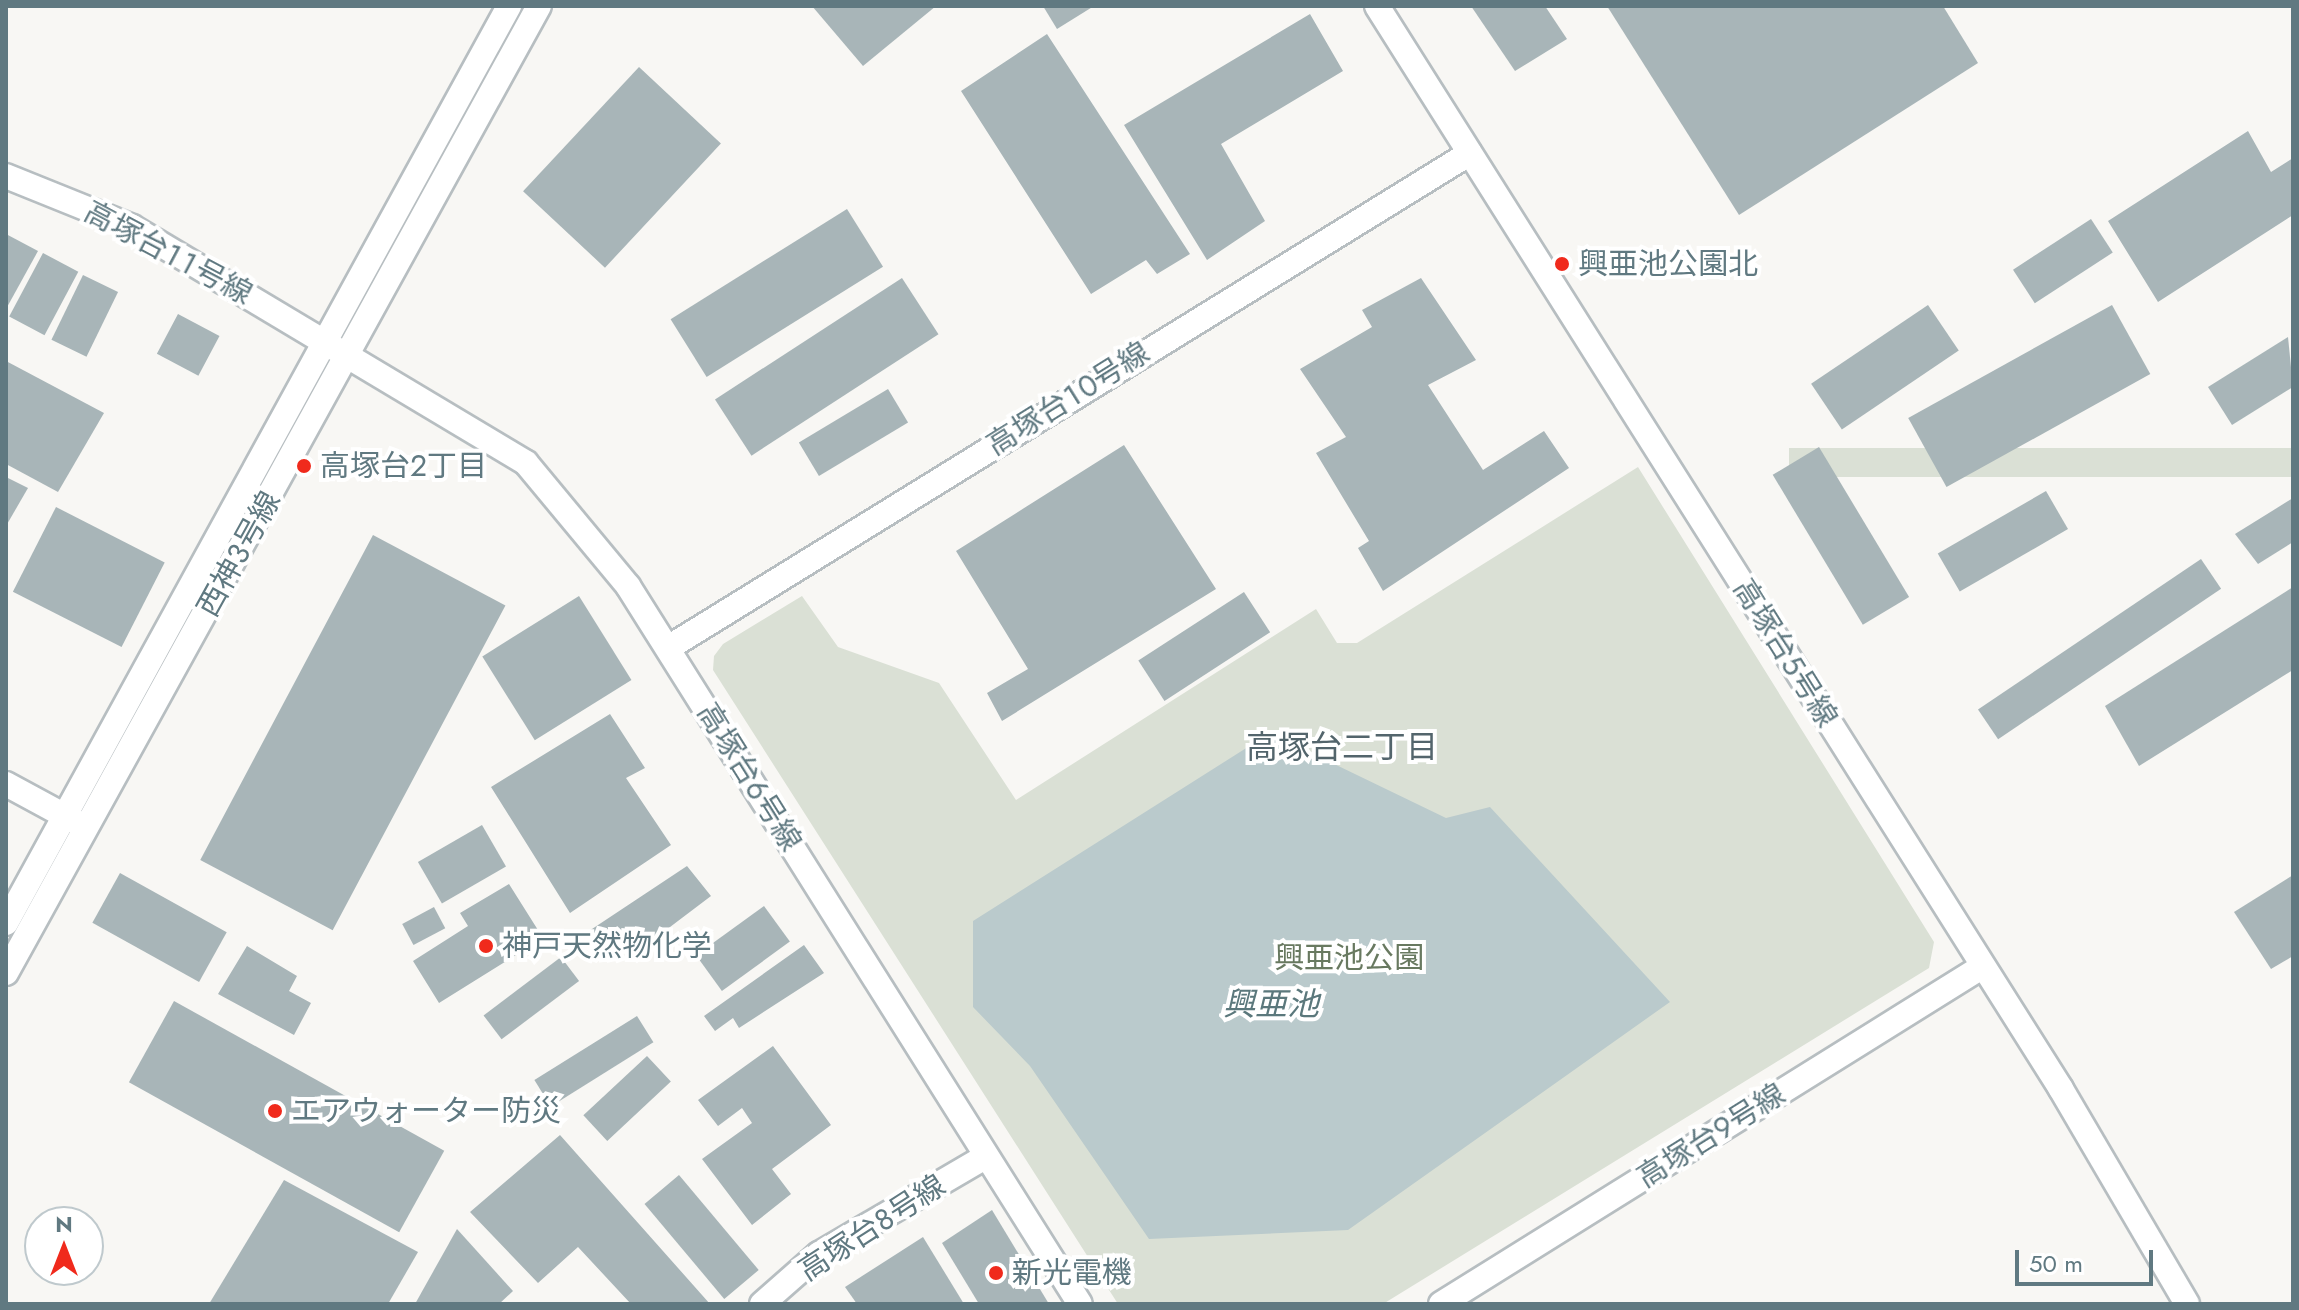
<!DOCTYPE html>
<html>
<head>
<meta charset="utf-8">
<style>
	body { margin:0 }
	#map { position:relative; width:2299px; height:1310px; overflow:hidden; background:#f8f7f4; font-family:Jost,"Noto Sans JP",sans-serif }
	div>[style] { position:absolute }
	.green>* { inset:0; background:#dae0d5; transform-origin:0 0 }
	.water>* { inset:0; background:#bacacc }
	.building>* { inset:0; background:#a8b5b8; transform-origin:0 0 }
	.roads { filter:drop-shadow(2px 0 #b7bec1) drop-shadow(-2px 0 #b7bec1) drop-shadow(0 2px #b7bec1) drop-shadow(0 -2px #b7bec1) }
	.secondary>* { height:24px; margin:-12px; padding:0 12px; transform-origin:12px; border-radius:12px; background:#fff }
	.dots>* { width:22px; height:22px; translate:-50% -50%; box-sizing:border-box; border:4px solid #fff; border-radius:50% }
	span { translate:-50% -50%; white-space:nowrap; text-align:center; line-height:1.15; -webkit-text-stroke:8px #fff; paint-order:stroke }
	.street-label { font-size:30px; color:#607981 }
	.poi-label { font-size:30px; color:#607981 }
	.left { translate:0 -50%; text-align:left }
	.park-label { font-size:30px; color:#687960 }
	.neighbourhood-label { font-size:32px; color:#53656c }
	.water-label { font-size:32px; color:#5b787c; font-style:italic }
	.frame { position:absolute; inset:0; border:8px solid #607981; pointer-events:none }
	.north { position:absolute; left:24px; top:1206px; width:80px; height:80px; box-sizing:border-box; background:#fff; border:2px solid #bfc9cd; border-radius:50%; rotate:0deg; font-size:22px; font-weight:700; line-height:32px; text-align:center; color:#607981 }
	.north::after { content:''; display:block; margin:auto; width:28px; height:36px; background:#f02a1c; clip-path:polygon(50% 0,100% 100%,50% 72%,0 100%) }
	.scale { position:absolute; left:2015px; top:1250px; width:138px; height:36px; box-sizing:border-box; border:4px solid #607981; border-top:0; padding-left:10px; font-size:24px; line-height:28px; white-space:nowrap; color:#607981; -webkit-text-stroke:6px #fff; paint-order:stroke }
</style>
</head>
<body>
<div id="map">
	<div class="green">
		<div style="left:2293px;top:448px;width:29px;height:504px;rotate:90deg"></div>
		<div style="clip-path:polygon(1638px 467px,1934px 942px,1929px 968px,1383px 1304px,1118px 1304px,713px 670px,714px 656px,723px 644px,802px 596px,838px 647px,939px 683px,1016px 800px,1316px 609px,1337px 643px,1357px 643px)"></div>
	</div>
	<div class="water">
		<div style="clip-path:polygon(1270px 733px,1446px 818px,1490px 807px,1670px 1002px,1348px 1230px,1149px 1239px,1030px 1066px,973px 1007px,973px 921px)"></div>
	</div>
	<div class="building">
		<div style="clip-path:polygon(812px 6px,936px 6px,863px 66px)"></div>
		<div style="clip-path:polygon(1043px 6px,1094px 6px,1057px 29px)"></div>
		<div style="clip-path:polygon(1471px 6px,1545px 6px,1567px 39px,1515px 71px)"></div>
		<div style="clip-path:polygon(1607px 6px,1943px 6px,1978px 63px,1739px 215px)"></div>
		<div style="clip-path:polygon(1310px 14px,1343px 71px,1221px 144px,1265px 221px,1207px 260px,1124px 125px)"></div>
		<div style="clip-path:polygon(1047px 34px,1190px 254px,1157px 274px,1146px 260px,1091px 294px,961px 91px)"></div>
		<div style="left:639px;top:67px;width:112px;height:170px;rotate:43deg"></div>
		<div style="clip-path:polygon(2248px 131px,2271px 172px,2293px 158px,2293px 215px,2158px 302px,2108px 221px)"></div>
		<div style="left:847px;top:209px;width:68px;height:208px;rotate:58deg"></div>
		<div style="left:2091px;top:219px;width:40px;height:93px;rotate:57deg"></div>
		<div style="clip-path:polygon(6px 234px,38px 251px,6px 309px)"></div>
		<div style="left:43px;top:253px;width:40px;height:72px;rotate:28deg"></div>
		<div style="left:83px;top:275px;width:39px;height:72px;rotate:26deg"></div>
		<div style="left:902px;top:278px;width:67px;height:223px;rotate:57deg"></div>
		<div style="clip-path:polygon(1421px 278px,1476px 360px,1428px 385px,1483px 470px,1544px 431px,1569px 468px,1383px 591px,1358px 548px,1369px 541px,1316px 453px,1346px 437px,1300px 369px,1372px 327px,1362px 310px)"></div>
		<div style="left:1928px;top:305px;width:55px;height:141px;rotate:56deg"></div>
		<div style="left:2112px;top:305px;width:79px;height:233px;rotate:61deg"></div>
		<div style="left:178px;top:314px;width:47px;height:45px;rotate:28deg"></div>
		<div style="clip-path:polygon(2288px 337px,2293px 387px,2232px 425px,2208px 387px)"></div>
		<div style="clip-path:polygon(6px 361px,104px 413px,58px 492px,6px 464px)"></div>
		<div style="left:888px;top:389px;width:39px;height:104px;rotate:59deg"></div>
		<div style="clip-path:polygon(1124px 445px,1216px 589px,1002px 721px,987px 693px,1028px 669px,956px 551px)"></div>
		<div style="left:1819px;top:447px;width:175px;height:54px;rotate:59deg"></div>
		<div style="clip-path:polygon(6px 477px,28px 488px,6px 526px)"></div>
		<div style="left:2046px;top:491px;width:44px;height:125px;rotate:60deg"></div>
		<div style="clip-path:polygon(2293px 498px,2293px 542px,2258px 564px,2235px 534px)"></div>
		<div style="left:56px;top:507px;width:122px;height:95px;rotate:27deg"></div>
		<div style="left:373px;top:535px;width:150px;height:368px;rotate:28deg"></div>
		<div style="left:2201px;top:559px;width:36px;height:269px;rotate:56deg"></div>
		<div style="clip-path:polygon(2293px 587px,2293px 670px,2139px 766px,2105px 706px)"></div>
		<div style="left:1244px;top:592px;width:48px;height:126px;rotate:57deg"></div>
		<div style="left:579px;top:596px;width:99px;height:114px;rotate:58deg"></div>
		<div style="clip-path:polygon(610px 714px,645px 768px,626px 778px,671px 845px,570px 913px,491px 787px)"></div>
		<div style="left:482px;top:825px;width:48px;height:74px;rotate:60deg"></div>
		<div style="clip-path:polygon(687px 866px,711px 896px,637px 952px,625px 933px,602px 950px,589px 931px)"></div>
		<div style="left:120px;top:873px;width:122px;height:57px;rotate:29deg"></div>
		<div style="clip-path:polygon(2293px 875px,2293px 956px,2271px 969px,2234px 912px)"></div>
		<div style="clip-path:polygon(509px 884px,543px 938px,439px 1003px,413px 961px,468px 926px,460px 913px)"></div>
		<div style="left:764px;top:906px;width:44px;height:84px;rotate:54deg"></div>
		<div style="left:434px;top:907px;width:24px;height:36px;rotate:62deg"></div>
		<div style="clip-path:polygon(804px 945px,824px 973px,739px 1028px,733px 1018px,715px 1031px,704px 1016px)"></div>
		<div style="clip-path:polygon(247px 946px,297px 976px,289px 991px,311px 1003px,294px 1035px,218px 994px)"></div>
		<div style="left:561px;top:957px;width:30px;height:97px;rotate:53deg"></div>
		<div style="left:174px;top:1001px;width:309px;height:93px;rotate:29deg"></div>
		<div style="left:637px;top:1016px;width:31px;height:121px;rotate:58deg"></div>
		<div style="clip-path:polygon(773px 1046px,831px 1125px,772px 1169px,791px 1194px,752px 1225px,702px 1159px,752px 1123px,742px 1108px,718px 1126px,698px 1100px)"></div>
		<div style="left:647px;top:1056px;width:35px;height:87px;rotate:47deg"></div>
		<div style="clip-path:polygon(560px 1135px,710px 1304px,631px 1304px,578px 1247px,538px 1283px,470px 1212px)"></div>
		<div style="left:679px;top:1175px;width:124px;height:45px;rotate:50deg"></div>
		<div style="clip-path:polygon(284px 1180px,418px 1252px,388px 1304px,209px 1304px)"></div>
		<div style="clip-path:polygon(992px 1210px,1049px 1304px,979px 1304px,942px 1243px)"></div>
		<div style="clip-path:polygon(457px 1229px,513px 1291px,499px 1304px,415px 1304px)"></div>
		<div style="clip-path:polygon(923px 1237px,964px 1304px,857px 1304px,845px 1287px)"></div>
	</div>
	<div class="roads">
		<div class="secondary">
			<div style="left:1377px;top:6px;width:1281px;rotate:57.72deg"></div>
			<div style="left:2061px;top:1089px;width:249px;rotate:59.6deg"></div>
			<div style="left:6px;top:176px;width:136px;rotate:22deg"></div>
			<div style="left:132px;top:227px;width:459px;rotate:30.9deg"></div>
			<div style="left:526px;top:463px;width:160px;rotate:50.3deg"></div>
			<div style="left:628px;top:586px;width:848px;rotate:57.81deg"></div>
			<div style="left:668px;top:648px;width:942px;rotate:-31.68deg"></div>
			<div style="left:6px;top:784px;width:84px;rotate:28.4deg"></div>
			<div style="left:6px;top:923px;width:1046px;rotate:-61.25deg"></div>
			<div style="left:6px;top:973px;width:1104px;rotate:-61.14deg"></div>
			<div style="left:762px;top:1304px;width:76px;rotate:-41.3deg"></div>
			<div style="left:819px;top:1254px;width:192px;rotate:-30.3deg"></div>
			<div style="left:1441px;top:1304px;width:635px;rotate:-31.94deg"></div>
		</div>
	</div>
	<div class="dots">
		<div style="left:1562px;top:264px;background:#f02a1c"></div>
		<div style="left:304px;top:466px;background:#f02a1c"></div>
		<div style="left:486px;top:946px;background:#f02a1c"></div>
		<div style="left:275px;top:1111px;background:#f02a1c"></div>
		<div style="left:996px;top:1273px;background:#f02a1c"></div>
	</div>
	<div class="street-label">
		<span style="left:168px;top:253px;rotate:28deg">高塚台１１号線</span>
		<span style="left:1068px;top:399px;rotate:-32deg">高塚台１０号線</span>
		<span style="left:239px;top:554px;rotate:-61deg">西神３号線</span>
		<span style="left:1785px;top:653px;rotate:58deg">高塚台５号線</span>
		<span style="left:749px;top:777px;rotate:58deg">高塚台６号線</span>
		<span style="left:1711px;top:1136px;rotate:-32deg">高塚台９号線</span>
		<span style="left:872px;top:1228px;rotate:-33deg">高塚台８号線</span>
	</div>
	<div class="poi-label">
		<span class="left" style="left:1578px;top:264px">興亜池公園北</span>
		<span class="left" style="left:320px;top:466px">高塚台2丁目</span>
		<span class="left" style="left:502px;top:946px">神戸天然物化学</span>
		<span class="left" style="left:291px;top:1111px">エアウォーター防災</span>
		<span class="left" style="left:1012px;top:1273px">新光電機</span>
	</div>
	<div class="park-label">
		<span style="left:1349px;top:958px">興亜池公園</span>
	</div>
	<div class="neighbourhood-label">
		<span style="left:1342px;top:747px">高塚台二丁目</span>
	</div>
	<div class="water-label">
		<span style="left:1271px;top:1004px">興亜池</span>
	</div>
	<div class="frame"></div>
	<div class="north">N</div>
	<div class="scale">50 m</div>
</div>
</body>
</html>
